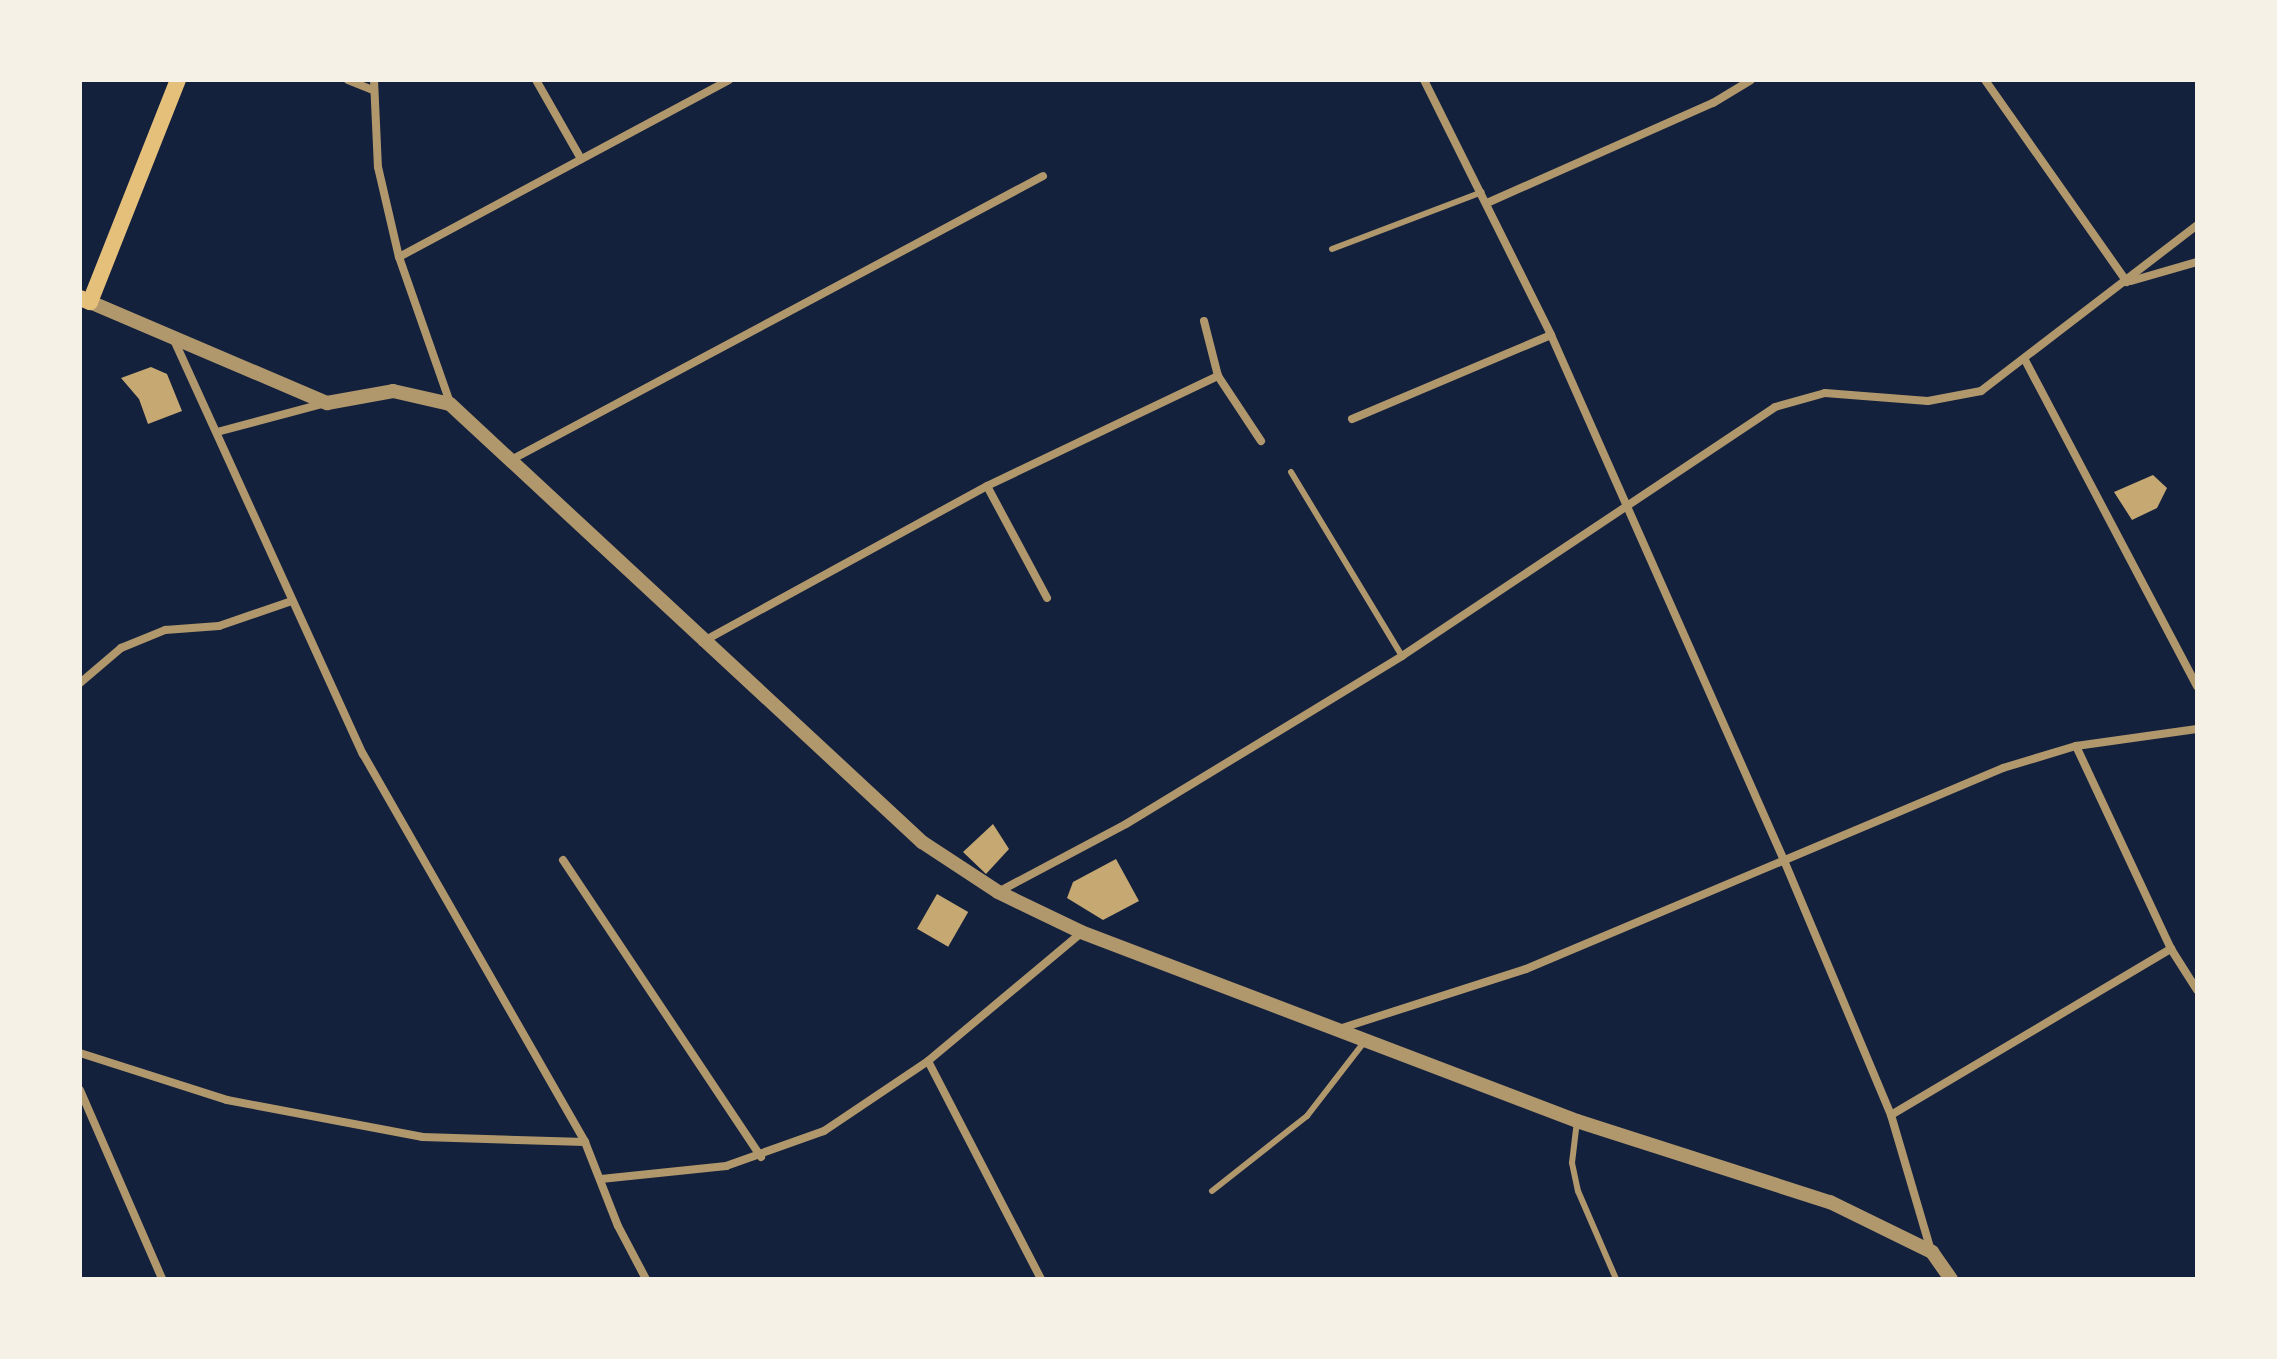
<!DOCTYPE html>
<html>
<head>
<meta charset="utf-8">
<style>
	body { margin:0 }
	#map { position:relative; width:2277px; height:1359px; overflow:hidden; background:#14213d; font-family:Arial,sans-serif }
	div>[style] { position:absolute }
	.building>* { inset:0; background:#c6a872; transform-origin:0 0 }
	.service>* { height:6px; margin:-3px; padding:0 3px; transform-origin:3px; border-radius:3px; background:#b1986c }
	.minor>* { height:8px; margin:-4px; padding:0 4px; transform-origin:4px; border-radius:4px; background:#b1986c }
	.tertiary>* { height:14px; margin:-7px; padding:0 7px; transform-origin:7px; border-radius:7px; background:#b1986c }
	.secondary>* { height:16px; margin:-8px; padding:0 8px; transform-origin:8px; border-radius:8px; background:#e5c07b }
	span { translate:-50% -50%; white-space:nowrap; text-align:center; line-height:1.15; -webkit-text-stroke:6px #f6f1e7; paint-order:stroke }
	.frame { position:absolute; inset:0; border:82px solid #f6f1e7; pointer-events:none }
</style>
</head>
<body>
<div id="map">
	<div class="building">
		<div style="clip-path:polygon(151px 367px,167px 374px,182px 411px,148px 424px,139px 399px,121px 378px)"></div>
		<div style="clip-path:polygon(2153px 475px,2167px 488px,2157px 508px,2132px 520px,2114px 492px)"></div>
		<div style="clip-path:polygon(993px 824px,1009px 849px,986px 874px,963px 852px)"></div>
		<div style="clip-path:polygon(1116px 859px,1139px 901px,1103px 920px,1067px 898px,1073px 882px)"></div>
		<div style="left:937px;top:894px;width:36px;height:40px;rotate:30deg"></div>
	</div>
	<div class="service">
		<div style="left:1332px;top:249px;width:160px;rotate:-20.8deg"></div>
		<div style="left:1291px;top:472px;width:215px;rotate:58.9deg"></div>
		<div style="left:1577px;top:1121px;width:42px;rotate:96.8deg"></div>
		<div style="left:1572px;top:1163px;width:29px;rotate:78deg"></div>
		<div style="left:1578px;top:1191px;width:96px;rotate:66.6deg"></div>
		<div style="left:1212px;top:1191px;width:121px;rotate:-38.3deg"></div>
		<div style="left:1307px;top:1116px;width:95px;rotate:-52.3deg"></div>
	</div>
	<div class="minor">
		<div style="left:348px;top:80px;width:27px;rotate:22deg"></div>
		<div style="left:374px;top:80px;width:87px;rotate:87.4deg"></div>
		<div style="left:378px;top:167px;width:92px;rotate:76.9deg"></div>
		<div style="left:399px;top:257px;width:155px;rotate:70.7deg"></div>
		<div style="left:536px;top:80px;width:91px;rotate:60.3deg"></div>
		<div style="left:1424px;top:80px;width:285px;rotate:63.5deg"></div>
		<div style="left:1551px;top:335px;width:572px;rotate:66.08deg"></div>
		<div style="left:1783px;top:858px;width:279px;rotate:67.2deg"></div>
		<div style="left:1891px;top:1115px;width:142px;rotate:73.6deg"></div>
		<div style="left:1985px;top:80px;width:247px;rotate:54.9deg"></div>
		<div style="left:1487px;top:203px;width:247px;rotate:-23.9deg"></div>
		<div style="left:1713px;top:103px;width:44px;rotate:-31.2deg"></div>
		<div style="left:399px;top:257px;width:374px;rotate:-28.2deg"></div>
		<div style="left:2131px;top:281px;width:69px;rotate:-16.1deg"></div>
		<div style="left:1204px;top:321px;width:57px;rotate:75.7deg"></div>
		<div style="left:1218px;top:376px;width:78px;rotate:56.5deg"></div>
		<div style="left:174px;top:340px;width:455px;rotate:65.5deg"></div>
		<div style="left:363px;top:754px;width:447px;rotate:60.2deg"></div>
		<div style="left:585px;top:1142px;width:90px;rotate:68.6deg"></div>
		<div style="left:618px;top:1226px;width:60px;rotate:62.2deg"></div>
		<div style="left:2025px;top:360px;width:369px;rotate:62.2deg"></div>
		<div style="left:1352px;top:419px;width:216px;rotate:-22.9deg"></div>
		<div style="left:217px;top:432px;width:112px;rotate:-15deg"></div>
		<div style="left:511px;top:460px;width:603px;rotate:-28.09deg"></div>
		<div style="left:987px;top:486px;width:127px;rotate:61.8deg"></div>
		<div style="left:702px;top:642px;width:325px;rotate:-28.7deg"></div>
		<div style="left:987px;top:486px;width:256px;rotate:-25.5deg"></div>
		<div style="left:80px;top:683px;width:54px;rotate:-40.5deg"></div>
		<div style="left:121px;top:648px;width:48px;rotate:-22.2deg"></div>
		<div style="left:165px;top:630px;width:54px;rotate:-4.2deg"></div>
		<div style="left:219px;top:626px;width:77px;rotate:-18.9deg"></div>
		<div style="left:2076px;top:746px;width:224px;rotate:64.9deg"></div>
		<div style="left:2171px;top:949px;width:49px;rotate:57.6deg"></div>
		<div style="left:563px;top:860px;width:357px;rotate:56.3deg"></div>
		<div style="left:998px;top:892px;width:145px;rotate:-28deg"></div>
		<div style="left:1126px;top:824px;width:323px;rotate:-31.3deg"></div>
		<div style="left:1402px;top:656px;width:448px;rotate:-33.7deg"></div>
		<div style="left:1775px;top:407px;width:52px;rotate:-15.6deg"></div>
		<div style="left:1825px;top:393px;width:103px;rotate:4.4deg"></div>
		<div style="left:1928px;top:401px;width:54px;rotate:-10.7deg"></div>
		<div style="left:1981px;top:391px;width:272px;rotate:-37.5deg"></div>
		<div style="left:1339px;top:1029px;width:196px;rotate:-17.8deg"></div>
		<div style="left:1526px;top:969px;width:518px;rotate:-22.85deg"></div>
		<div style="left:2003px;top:768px;width:76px;rotate:-16.8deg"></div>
		<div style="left:2076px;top:746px;width:122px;rotate:-8deg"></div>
		<div style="left:80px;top:1053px;width:154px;rotate:17.7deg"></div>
		<div style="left:227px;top:1100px;width:198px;rotate:10.7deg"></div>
		<div style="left:422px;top:1137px;width:163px;rotate:1.8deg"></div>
		<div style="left:928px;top:1061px;width:246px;rotate:62.6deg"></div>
		<div style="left:80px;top:1090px;width:206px;rotate:66.5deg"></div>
		<div style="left:1891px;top:1115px;width:326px;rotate:-30.7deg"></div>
		<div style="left:601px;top:1179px;width:126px;rotate:-5.9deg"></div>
		<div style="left:726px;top:1166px;width:104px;rotate:-19.7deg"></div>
		<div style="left:824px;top:1131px;width:125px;rotate:-33.9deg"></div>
		<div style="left:928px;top:1061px;width:199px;rotate:-39.9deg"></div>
	</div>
	<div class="tertiary">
		<div style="left:90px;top:302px;width:258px;rotate:23.1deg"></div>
		<div style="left:327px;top:403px;width:67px;rotate:-10.3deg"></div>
		<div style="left:393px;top:391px;width:58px;rotate:12.8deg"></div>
		<div style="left:450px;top:404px;width:644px;rotate:42.86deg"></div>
		<div style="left:922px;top:842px;width:91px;rotate:33.3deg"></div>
		<div style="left:998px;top:892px;width:92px;rotate:25.7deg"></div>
		<div style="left:1081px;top:932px;width:531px;rotate:20.86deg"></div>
		<div style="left:1577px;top:1121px;width:266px;rotate:17.8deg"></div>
		<div style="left:1830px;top:1202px;width:114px;rotate:26.1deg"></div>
		<div style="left:1932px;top:1252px;width:33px;rotate:55deg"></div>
	</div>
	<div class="secondary">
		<div style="left:80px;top:298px;width:11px;rotate:22deg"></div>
		<div style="left:90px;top:302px;width:239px;rotate:-68.4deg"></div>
	</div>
	<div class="frame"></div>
</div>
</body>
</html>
